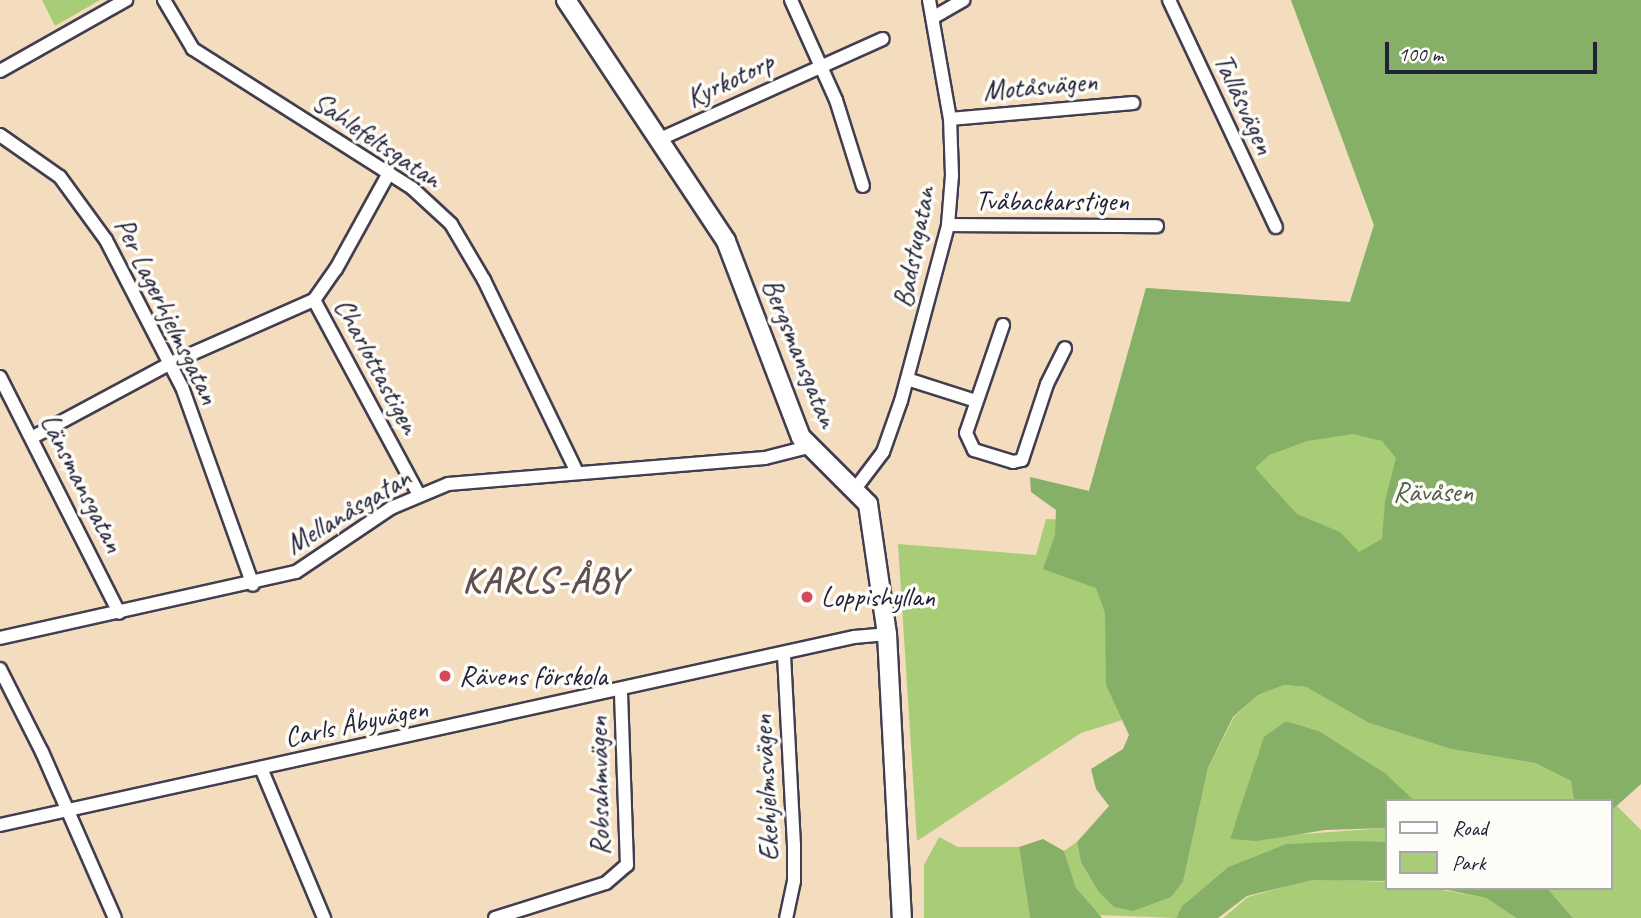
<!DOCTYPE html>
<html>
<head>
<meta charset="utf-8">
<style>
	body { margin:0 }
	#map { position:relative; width:1641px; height:918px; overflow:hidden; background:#f4dcbe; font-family:Caveat,sans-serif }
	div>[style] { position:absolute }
	.green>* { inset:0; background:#a9cd76 }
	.forest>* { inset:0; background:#86b067 }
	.roads { filter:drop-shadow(2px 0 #423e4f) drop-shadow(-2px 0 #423e4f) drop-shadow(0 2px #423e4f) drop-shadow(0 -2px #423e4f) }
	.street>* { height:12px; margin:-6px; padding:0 6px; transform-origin:6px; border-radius:6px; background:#fff }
	.secondary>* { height:18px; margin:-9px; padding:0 9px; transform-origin:9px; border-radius:9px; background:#fff }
	.dots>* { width:19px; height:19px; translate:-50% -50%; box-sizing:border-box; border:4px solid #fdfcf7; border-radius:50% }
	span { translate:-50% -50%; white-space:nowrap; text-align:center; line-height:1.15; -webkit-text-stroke:7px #fdfcf7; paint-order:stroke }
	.street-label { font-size:28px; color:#22223b }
	.park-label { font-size:28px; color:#515e50 }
	.poi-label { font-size:28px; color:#22223b }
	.left { translate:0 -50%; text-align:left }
	.district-label { font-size:35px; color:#604e51; font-weight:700; letter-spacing:2px }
	.legend { position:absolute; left:1385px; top:799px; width:228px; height:91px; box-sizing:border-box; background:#fdfcf7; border:2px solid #a5a5ac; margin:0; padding:9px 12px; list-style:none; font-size:21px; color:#22223b }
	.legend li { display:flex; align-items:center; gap:14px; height:35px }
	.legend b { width:35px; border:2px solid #a5a5ac }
	.scale { position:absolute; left:1385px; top:42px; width:212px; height:32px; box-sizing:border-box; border:4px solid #22223b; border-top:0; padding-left:9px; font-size:21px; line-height:24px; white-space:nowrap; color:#22223b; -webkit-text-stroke:5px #fdfcf7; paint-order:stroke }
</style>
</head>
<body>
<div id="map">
	<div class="green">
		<div style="clip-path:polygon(42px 0,100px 0,55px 26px)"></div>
		<div style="clip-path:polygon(1291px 0,1641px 0,1641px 750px,1286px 669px,1081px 733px,917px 841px,898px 544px,1036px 555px,1046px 519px,1086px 521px,1089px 491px,1146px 288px,1350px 302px,1374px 225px)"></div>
		<div style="clip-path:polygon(1284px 685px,1306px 687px,1369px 723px,1451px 749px,1535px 763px,1571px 781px,1574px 801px,1415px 801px,1385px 773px,1319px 731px,1286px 721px,1247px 792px,1230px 839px,1387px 828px,1387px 842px,1286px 844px,1228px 867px,1182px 906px,1176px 918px,1096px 915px,1076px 888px,1064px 851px,1077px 842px,1081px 864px,1098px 891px,1171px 897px,1183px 882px,1208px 768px,1234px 717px,1258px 695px)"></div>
		<div style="clip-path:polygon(1617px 806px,1641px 830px,1641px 918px,1573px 918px,1547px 888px,1611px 888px,1611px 811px)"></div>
		<div style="clip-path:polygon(939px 837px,958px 847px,1019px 847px,1030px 918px,924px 918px,924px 865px)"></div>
		<div style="clip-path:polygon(1312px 879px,1387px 882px,1387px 888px,1432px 888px,1486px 898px,1516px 918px,1223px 918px,1248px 897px)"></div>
	</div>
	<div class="forest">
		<div style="clip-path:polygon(evenodd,1291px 0,1641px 0,1641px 784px,1611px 811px,1611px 801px,1574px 801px,1571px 781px,1535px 763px,1451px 749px,1369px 723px,1306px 687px,1284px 685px,1258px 695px,1233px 717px,1208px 768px,1183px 882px,1171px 897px,1133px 911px,1114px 907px,1098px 891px,1081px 863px,1077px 842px,1109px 806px,1096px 789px,1091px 769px,1123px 749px,1129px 735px,1106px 685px,1105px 613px,1096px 588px,1043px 569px,1055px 535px,1056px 510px,1031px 492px,1030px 477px,1089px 491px,1146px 288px,1350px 302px,1374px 225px,1291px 0,1353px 434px,1382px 441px,1396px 458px,1385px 501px,1382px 539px,1359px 552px,1340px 532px,1297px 514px,1255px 468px,1269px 455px,1307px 441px,1353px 434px)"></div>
		<div style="clip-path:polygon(1286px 721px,1319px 731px,1385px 773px,1415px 801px,1387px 801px,1387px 828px,1325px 830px,1257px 841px,1230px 839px,1264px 737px)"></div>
		<div style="clip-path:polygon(1043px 839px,1064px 851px,1076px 888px,1102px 918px,1030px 918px,1019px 847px)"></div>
		<div style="clip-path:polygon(1352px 841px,1387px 842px,1387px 881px,1312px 880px,1247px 896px,1218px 918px,1176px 918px,1182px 906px,1228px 867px,1286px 844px)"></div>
		<div style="clip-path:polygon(1438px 888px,1547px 888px,1573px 918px,1516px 918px,1486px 898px)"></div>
	</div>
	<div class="roads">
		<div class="street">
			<div style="left:164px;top:0;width:57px;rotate:59.4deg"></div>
			<div style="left:193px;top:49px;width:259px;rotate:32.4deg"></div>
			<div style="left:412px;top:188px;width:53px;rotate:42.7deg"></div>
			<div style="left:451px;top:224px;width:65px;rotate:59.5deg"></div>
			<div style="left:484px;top:280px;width:213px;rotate:64.2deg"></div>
			<div style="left:791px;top:0;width:110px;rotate:65.8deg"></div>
			<div style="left:836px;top:100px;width:90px;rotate:72.6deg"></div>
			<div style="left:1169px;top:0;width:251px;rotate:64.8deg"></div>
			<div style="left:934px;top:17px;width:34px;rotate:-30deg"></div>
			<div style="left:0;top:71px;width:145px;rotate:-29.4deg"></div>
			<div style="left:950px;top:119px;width:184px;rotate:-5deg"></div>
			<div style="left:0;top:135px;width:73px;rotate:35deg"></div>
			<div style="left:60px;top:177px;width:78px;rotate:53.9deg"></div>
			<div style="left:106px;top:240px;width:165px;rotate:62.7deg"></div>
			<div style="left:182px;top:387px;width:210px;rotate:70.3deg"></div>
			<div style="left:660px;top:139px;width:244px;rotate:-24.2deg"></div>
			<div style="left:948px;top:225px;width:209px;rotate:0.3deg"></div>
			<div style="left:314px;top:300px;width:219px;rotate:61.7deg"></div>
			<div style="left:1003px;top:325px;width:114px;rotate:108.9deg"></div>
			<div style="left:966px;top:433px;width:19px;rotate:65deg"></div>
			<div style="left:974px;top:450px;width:41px;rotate:17.1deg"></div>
			<div style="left:1013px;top:462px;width:9px;rotate:-13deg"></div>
			<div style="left:1022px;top:460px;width:80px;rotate:-71.8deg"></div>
			<div style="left:1047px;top:384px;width:40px;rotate:-63.4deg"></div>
			<div style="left:0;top:377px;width:264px;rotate:63.2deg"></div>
			<div style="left:907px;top:379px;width:72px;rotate:17.7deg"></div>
			<div style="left:33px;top:437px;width:157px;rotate:-28.2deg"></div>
			<div style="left:171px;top:363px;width:156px;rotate:-23.8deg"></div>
			<div style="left:314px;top:300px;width:38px;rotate:-55deg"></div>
			<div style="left:336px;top:269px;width:110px;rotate:-61.1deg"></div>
			<div style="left:855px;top:489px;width:46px;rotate:-52.9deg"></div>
			<div style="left:883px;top:452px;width:54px;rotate:-70.6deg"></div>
			<div style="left:901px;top:401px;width:182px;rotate:-75deg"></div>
			<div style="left:948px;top:225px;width:50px;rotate:-85.4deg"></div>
			<div style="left:952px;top:175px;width:56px;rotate:-92deg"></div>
			<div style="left:950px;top:119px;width:121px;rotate:-100deg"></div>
			<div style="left:0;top:638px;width:303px;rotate:-12.6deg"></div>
			<div style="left:296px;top:572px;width:115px;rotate:-34deg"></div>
			<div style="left:391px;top:508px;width:62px;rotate:-22.8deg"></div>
			<div style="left:448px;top:484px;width:318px;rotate:-4.7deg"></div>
			<div style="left:765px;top:458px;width:44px;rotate:-14.3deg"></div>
			<div style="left:784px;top:655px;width:190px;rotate:87deg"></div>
			<div style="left:794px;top:845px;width:36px;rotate:90deg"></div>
			<div style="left:794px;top:881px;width:38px;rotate:102deg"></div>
			<div style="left:0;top:669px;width:93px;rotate:63.2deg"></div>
			<div style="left:42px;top:752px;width:181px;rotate:66.3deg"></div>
			<div style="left:261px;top:768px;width:163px;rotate:67.2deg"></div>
			<div style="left:0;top:825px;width:874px;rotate:-12.42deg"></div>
			<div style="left:854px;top:637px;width:33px;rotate:-5deg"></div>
			<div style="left:495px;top:918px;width:116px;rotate:-17.5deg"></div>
			<div style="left:606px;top:883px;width:28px;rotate:-41deg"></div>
			<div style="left:627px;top:865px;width:176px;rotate:-92deg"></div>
		</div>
		<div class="secondary">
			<div style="left:566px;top:0;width:289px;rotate:56.4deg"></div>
			<div style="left:726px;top:241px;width:210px;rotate:69.1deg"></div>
			<div style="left:801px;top:437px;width:95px;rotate:45deg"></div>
			<div style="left:868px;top:504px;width:131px;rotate:81.7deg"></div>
			<div style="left:887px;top:634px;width:284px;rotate:87deg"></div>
		</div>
	</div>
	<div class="dots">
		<div style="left:807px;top:597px;background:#d1495b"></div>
		<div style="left:445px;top:676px;background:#d1495b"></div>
	</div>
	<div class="street-label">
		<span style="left:730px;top:80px;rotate:-25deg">Kyrkotorp</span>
		<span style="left:1040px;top:86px;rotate:-5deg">Motåsvägen</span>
		<span style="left:1244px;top:104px;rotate:65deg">Tallåsvägen</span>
		<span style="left:377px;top:140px;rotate:34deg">Sahlefeltsgatan</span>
		<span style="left:1052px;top:201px">Tvåbackarstigen</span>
		<span style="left:914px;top:247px;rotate:-79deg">Badstugatan</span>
		<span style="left:167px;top:311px;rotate:64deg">Per Lagerhjelmsgatan</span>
		<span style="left:800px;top:353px;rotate:68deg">Bergsmansgatan</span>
		<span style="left:377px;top:366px;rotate:62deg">Charlottastigen</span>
		<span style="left:82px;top:483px;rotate:63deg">Länsmansgatan</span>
		<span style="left:348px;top:511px;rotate:-31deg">Mellanåsgatan</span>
		<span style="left:356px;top:723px;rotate:-12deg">Carls Åbyvägen</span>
		<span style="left:599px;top:786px;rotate:-91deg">Robsahmvägen</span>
		<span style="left:766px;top:788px;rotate:-93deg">Ekehjelmsvägen</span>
	</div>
	<div class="park-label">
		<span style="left:1433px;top:492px">Rävåsen</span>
	</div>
	<div class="poi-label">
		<span class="left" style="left:821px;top:597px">Loppishyllan</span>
		<span class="left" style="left:459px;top:676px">Rävens förskola</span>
	</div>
	<div class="district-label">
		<span style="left:545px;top:581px">KARLS-ÅBY</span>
	</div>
	<ul class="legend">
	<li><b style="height:9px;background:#fff"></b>Road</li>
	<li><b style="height:19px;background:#a9cd76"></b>Park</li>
	</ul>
	<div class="scale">100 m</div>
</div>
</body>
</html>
